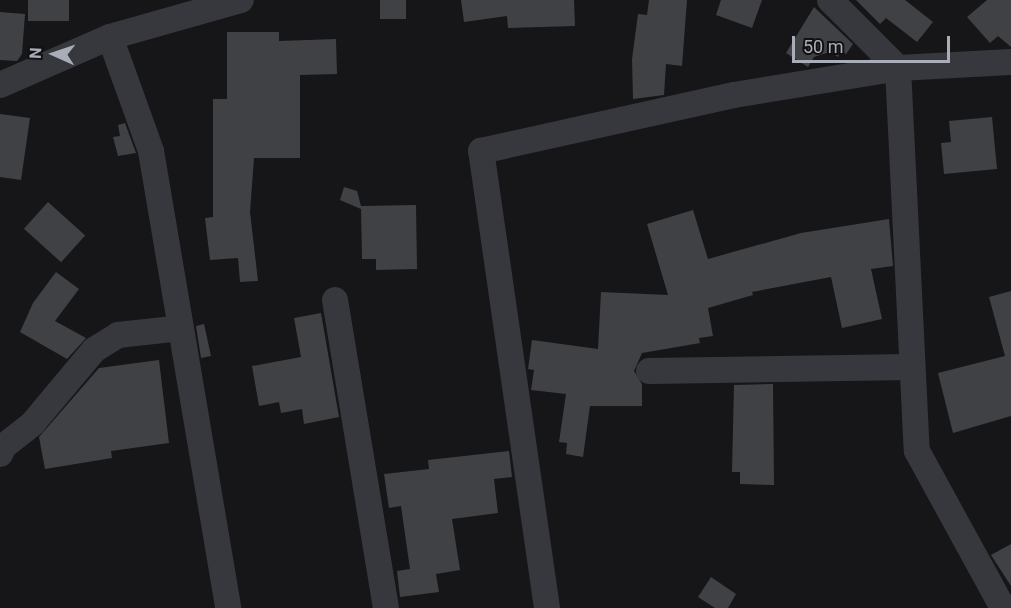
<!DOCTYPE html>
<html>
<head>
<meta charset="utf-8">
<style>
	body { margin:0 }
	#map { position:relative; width:1011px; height:608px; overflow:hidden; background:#161618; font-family:Roboto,sans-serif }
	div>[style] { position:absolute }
	.building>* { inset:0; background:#404145; transform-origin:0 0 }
	.minor>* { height:26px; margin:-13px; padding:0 13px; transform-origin:13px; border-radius:13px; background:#37383d }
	span { translate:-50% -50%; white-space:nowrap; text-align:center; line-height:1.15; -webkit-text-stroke:5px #111113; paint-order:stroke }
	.north { position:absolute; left:24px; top:24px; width:60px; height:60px; -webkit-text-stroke:4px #111113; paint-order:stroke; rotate:273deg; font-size:16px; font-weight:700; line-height:24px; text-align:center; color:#a8adb8 }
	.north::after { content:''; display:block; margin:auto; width:21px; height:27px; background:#a8adb8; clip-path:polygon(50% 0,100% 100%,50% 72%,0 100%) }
	.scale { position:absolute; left:792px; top:36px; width:158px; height:27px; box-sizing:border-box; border:3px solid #a8adb8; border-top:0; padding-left:8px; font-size:18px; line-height:21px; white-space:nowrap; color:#a8adb8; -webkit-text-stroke:4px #111113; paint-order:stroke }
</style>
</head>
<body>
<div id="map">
	<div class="building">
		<div style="left:28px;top:0;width:41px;height:21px"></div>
		<div style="left:380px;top:0;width:26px;height:19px"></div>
		<div style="clip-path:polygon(461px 0,574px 0,575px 26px,508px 28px,507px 16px,464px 22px)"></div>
		<div style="clip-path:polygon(649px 0,687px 0,682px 66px,666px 64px,664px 95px,633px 99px,632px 59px,638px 14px,647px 15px)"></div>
		<div style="clip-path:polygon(721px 0,762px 0,752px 28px,716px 15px)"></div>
		<div style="clip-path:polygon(856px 0,905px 0,933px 22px,917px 42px,886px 18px,880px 24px)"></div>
		<div style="clip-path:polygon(987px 0,1011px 0,1011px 47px,998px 36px,990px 43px,967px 17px)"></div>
		<div style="clip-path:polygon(814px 7px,853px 44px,846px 54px,841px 51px,838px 57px,830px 52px,814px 57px,808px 67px,786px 53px)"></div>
		<div style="clip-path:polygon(0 12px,25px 14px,22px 54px,17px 61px,0 60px)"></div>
		<div style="clip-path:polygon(227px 32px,279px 32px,279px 41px,336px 39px,337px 74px,300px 75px,300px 158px,254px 158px,250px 212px,258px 281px,240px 282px,238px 258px,210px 260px,205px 218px,213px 217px,213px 99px,227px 99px)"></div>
		<div style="clip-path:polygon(0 114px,30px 118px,21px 180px,0 177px)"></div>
		<div style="clip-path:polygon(992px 117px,997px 169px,944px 174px,941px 143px,951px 142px,949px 121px)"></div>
		<div style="clip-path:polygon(125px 123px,136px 153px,118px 156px,113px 137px,120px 136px,118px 125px)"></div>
		<div style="clip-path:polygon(344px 187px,357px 191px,361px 206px,416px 205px,417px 269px,376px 270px,376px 259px,362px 259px,361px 209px,340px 200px)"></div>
		<div style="left:48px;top:202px;width:50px;height:36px;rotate:42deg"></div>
		<div style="clip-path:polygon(693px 210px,708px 259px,801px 233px,889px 219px,893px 266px,871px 269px,882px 319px,842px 328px,831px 277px,752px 292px,753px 295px,708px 308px,713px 336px,699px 338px,700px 343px,642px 353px,634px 371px,642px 384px,642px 406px,590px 406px,583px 457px,566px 454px,567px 443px,559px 442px,566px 394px,531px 390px,534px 370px,528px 369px,532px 340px,598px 349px,601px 292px,668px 295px,647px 224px)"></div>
		<div style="clip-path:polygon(56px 272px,79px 289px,55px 321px,86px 338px,67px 359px,20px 332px,33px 303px)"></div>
		<div style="clip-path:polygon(1011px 291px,1011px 416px,953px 433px,938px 373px,1005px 356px,989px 297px)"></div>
		<div style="clip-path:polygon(321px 313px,339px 417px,304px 424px,302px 409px,281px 413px,279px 402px,259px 406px,252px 366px,301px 357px,294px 318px)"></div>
		<div style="clip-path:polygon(204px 324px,211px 356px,201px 358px,196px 326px)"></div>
		<div style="clip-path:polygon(159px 360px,169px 443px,111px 451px,112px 458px,45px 469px,39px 437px,99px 368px)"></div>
		<div style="clip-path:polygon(773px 384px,774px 485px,740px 484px,740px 472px,732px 472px,734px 385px)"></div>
		<div style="clip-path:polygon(509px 451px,512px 477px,494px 479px,498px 513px,452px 519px,460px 570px,436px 574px,439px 592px,400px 597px,397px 571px,410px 569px,401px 506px,389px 508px,384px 474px,429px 469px,428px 460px)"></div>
		<div style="clip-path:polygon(1011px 544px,1011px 586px,991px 555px)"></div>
		<div style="clip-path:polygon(711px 577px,736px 594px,728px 608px,715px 608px,698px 597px)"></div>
	</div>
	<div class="minor">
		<div style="left:830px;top:0;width:96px;rotate:45deg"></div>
		<div style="left:898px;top:68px;width:383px;rotate:87.2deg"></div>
		<div style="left:917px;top:451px;width:179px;rotate:61.3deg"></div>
		<div style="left:110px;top:37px;width:121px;rotate:70.2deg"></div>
		<div style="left:151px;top:151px;width:463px;rotate:80.4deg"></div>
		<div style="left:0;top:85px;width:120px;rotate:-23.6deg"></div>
		<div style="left:110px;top:37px;width:136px;rotate:-15.8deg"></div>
		<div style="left:335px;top:300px;width:312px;rotate:80.6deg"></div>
		<div style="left:649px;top:371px;width:261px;rotate:-0.9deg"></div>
		<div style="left:0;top:454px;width:9px;rotate:-63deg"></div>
		<div style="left:4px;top:446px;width:37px;rotate:-38deg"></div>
		<div style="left:33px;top:423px;width:95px;rotate:-50.1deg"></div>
		<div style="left:94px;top:350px;width:28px;rotate:-32deg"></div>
		<div style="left:118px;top:335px;width:63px;rotate:-6.3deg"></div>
		<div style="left:547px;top:608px;width:462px;rotate:-98.2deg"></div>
		<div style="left:481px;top:151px;width:259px;rotate:-12.5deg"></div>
		<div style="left:734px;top:95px;width:166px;rotate:-9.3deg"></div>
		<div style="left:898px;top:68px;width:113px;rotate:-3deg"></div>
	</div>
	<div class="north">N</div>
	<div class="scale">50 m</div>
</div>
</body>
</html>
